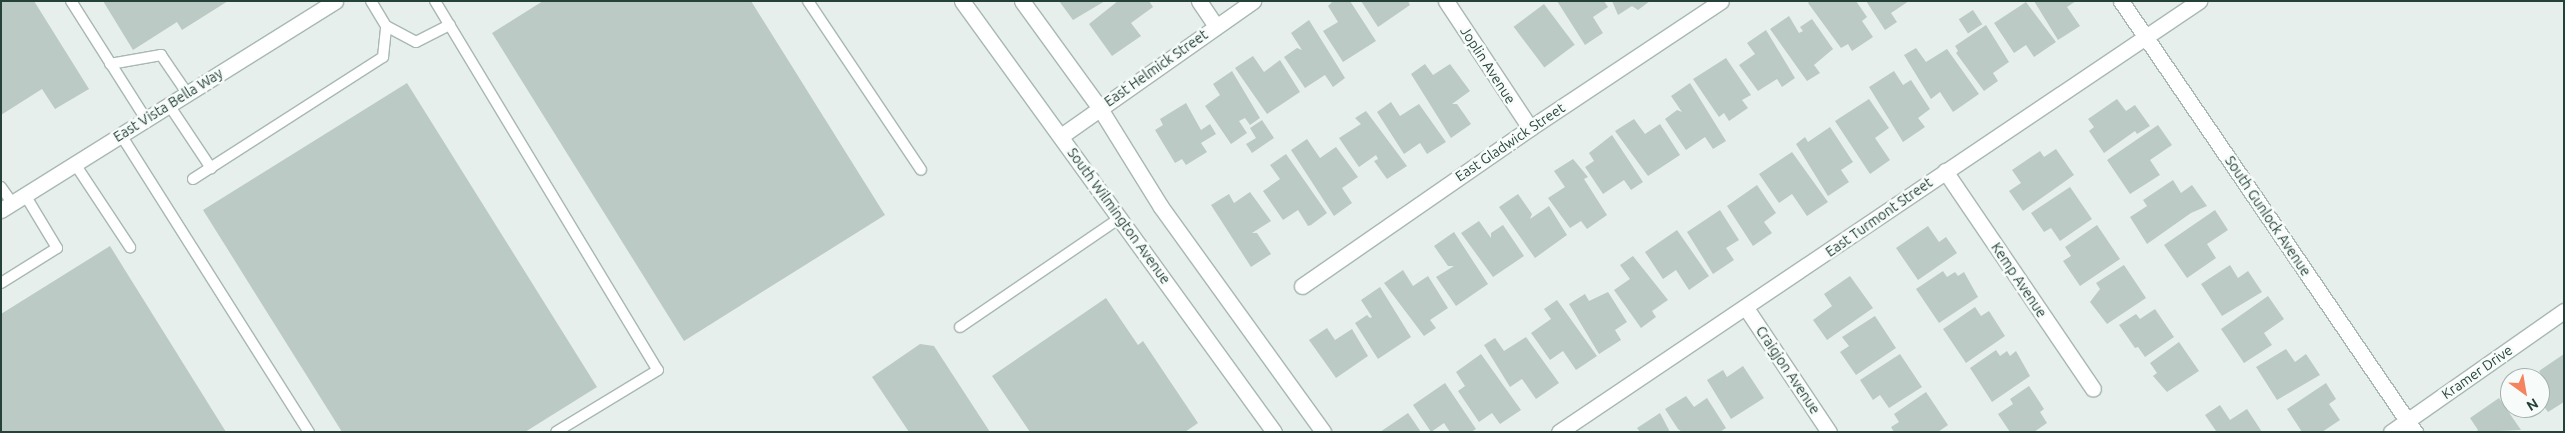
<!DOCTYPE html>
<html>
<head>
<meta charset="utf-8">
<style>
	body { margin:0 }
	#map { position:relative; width:2565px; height:433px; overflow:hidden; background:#e6efeb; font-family:Ubuntu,sans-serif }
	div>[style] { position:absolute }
	.building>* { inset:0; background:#bbcac4; transform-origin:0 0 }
	.roads { filter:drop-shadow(1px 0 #a8b8b2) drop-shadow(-1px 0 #a8b8b2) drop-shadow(0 1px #a8b8b2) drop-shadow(0 -1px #a8b8b2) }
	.lane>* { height:10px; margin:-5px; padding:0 5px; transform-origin:5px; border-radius:5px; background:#fff }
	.street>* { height:15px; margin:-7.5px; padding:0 7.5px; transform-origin:7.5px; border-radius:7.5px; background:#fff }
	.secondary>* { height:15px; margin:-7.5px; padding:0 7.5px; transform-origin:7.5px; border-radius:7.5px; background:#fff }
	span { translate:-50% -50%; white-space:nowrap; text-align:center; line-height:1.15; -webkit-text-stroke:5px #f7fbf9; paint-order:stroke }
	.street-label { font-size:14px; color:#24423a }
	.frame { position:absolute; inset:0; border:2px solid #24423a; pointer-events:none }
	.north { position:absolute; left:2500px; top:368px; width:50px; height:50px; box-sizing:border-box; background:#f7fbf9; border:1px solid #a3b1ad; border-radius:50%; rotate:148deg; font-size:14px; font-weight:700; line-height:20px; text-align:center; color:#24423a }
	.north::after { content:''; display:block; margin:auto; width:18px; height:22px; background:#f4845f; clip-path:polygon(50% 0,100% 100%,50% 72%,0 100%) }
</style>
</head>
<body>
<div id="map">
	<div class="building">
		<div style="clip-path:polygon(1px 1px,34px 1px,89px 89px,55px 109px,42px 89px,1px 115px)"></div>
		<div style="clip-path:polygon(103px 1px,228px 1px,182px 30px,177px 22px,133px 50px)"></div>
		<div style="clip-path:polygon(543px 1px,751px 1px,885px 215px,684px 341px,492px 33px)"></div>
		<div style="clip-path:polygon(1059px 1px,1105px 1px,1073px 20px)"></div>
		<div style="clip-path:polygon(1118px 1px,1149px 1px,1153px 7px,1131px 23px,1141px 36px,1112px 56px,1089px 24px)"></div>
		<div style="clip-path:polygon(1333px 1px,1350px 1px,1376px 41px,1343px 62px,1323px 31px,1338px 22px,1328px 6px)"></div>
		<div style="clip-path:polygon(1361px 1px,1408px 1px,1410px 5px,1378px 27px)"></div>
		<div style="clip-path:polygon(1557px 1px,1604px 1px,1608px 7px,1593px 17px,1603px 33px,1585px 45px)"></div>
		<div style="clip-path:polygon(1612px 1px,1650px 1px,1638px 10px,1632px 6px,1618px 15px)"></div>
		<div style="clip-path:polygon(1810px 1px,1856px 1px,1867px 17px,1862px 21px,1873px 37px,1852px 51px,1848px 44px,1841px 48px,1808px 3px)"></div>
		<div style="clip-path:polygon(1866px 1px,1909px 1px,1891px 13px,1897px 22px,1885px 30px)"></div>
		<div style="clip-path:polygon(2034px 1px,2076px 1px,2067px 7px,2080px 26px,2058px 40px)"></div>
		<div style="clip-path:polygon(2026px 2px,2056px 42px,2034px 57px,2026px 45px,2014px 53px,1994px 23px)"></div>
		<div style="left:1544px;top:4px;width:51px;height:38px;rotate:53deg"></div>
		<div style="left:1973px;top:10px;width:17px;height:17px;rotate:57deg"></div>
		<div style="clip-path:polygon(1789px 16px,1799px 33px,1803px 31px,1800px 27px,1812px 19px,1833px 49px,1814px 65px,1820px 73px,1807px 81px,1770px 29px)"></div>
		<div style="clip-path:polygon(1309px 20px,1345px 78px,1333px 87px,1325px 75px,1305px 88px,1284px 57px,1297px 48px,1302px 50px,1291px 33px)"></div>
		<div style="clip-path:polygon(1986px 25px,2009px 62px,1993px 73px,1998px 81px,1984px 91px,1956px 53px,1958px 51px,1955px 46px)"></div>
		<div style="clip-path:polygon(1766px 30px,1795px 78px,1782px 87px,1777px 79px,1758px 91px,1739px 65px,1755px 54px,1747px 43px)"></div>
		<div style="clip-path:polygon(1916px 48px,1926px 62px,1947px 49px,1979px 94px,1953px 112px,1940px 92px,1931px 99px,1904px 55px)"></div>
		<div style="clip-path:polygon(1253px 56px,1264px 72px,1280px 60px,1300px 92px,1267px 114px,1235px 68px)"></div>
		<div style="clip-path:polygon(1726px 58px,1751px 95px,1742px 100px,1748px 108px,1729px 121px,1724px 113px,1719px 117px,1693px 79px)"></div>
		<div style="clip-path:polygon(1425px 64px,1433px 75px,1450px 64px,1470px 91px,1452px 104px,1457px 104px,1471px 124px,1451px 138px,1411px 74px)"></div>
		<div style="clip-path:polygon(1232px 71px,1260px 118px,1250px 125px,1245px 118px,1239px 121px,1247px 133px,1231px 144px,1205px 106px,1220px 95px,1213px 84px)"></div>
		<div style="clip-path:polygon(1894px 71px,1903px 85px,1911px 80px,1930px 109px,1918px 118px,1925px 127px,1903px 142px,1869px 87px)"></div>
		<div style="clip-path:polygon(407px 83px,597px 387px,525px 432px,342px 432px,203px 210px)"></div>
		<div style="clip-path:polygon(1690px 83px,1726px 141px,1713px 149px,1705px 137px,1686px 150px,1665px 119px,1677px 110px,1682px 112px,1671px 96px)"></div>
		<div style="clip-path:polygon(1869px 99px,1889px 128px,1875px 138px,1890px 160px,1870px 174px,1835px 121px)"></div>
		<div style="clip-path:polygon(2117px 99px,2126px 111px,2135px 105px,2150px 126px,2137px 134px,2135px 131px,2104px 153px,2089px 131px,2094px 127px,2088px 119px)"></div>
		<div style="clip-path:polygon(1391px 102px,1400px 116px,1419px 104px,1446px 142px,1427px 154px,1420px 143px,1404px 154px,1377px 112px)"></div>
		<div style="clip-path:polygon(1186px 103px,1201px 130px,1210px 124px,1216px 134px,1201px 143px,1207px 152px,1186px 165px,1182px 159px,1175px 163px,1155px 130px,1163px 125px,1160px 119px)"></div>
		<div style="clip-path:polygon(1366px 111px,1407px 166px,1387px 179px,1374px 161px,1378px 159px,1376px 155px,1359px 167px,1339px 138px,1361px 124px,1355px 118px)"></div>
		<div style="clip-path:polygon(1634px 119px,1645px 134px,1660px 124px,1680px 155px,1648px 176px,1615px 131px)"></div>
		<div style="clip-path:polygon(1262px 120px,1274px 138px,1252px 153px,1246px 144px,1256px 138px,1250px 128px)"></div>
		<div style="clip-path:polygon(2158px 125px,2172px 145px,2150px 160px,2160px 175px,2130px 194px,2107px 160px)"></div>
		<div style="clip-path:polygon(1830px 127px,1853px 162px,1841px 170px,1849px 182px,1828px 196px,1796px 144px,1805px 137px,1808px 142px)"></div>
		<div style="clip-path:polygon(1612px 135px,1643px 182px,1631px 190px,1624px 180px,1603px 194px,1585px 167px,1594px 161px,1589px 153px)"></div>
		<div style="clip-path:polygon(1307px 139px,1320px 158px,1336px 147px,1358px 177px,1342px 188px,1352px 203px,1334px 216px,1291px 150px)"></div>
		<div style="clip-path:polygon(2056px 149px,2074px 175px,2023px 211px,2009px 191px,2021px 183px,2012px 170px,2040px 151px,2044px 157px)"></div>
		<div style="clip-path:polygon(1792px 152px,1828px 202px,1807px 216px,1792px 194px,1779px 203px,1759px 174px)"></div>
		<div style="clip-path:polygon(1286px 154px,1327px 213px,1311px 225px,1308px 226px,1298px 210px,1283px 220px,1263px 191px,1280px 179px,1270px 165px)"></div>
		<div style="clip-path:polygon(1573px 159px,1588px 177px,1584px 179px,1607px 215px,1587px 229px,1581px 221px,1570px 228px,1548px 198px,1565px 187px,1554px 171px)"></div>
		<div style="clip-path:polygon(2173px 180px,2181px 193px,2192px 185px,2207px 206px,2191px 213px,2147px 244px,2130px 217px,2147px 206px,2143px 200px)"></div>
		<div style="clip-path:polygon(1757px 185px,1776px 213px,1764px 222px,1772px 233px,1753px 246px,1727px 206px)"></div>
		<div style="clip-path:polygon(2070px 187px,2092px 219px,2060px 241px,2051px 228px,2044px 232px,2031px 213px)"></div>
		<div style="clip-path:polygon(1250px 192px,1271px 221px,1252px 233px,1257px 233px,1271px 254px,1251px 267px,1211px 205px,1229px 194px,1234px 203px)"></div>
		<div style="clip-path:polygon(1518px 194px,1532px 214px,1530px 219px,1549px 206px,1567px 235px,1535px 258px,1499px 207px)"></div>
		<div style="clip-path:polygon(1720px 210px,1739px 240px,1726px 248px,1734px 260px,1713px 274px,1687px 232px)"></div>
		<div style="clip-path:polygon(2215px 210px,2228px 230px,2207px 244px,2216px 258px,2187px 278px,2164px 245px)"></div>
		<div style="clip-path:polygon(1479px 221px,1491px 238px,1491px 233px,1503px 225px,1524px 256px,1493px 277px,1461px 233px)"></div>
		<div style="clip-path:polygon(2097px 225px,2120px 259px,2080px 286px,2063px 261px,2071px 256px,2065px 247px)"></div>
		<div style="clip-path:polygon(1928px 226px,1939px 242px,1946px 237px,1957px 253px,1918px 280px,1896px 248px)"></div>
		<div style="clip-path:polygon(1677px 230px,1709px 276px,1689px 290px,1676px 270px,1663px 279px,1645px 252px)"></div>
		<div style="clip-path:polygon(1454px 232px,1488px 284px,1456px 306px,1436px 277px,1454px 266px,1448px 266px,1434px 246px)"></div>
		<div style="clip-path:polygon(110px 246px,226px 432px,1px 432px,1px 314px)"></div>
		<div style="clip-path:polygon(1633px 256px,1668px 300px,1652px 311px,1656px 317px,1641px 328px,1614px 290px,1630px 279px,1620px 265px)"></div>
		<div style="clip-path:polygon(2124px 265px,2146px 298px,2107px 324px,2090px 302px,2100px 289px,2096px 283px)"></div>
		<div style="clip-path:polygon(2230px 265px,2238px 278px,2248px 271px,2262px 292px,2222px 316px,2201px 284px)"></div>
		<div style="clip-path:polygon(1403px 270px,1413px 286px,1428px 276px,1448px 308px,1430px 320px,1436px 328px,1424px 336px,1384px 283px)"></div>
		<div style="clip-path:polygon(1943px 271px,1947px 277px,1955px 272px,1958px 276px,1964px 272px,1978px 297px,1939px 323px,1916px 289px)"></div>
		<div style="clip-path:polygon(1850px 276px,1873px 308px,1827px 340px,1813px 320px,1832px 306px,1824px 294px)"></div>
		<div style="clip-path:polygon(1380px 287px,1411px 337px,1378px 359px,1355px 323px,1367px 315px,1370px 318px,1372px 317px,1361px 300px)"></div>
		<div style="clip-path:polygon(1608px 292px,1627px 322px,1615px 330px,1621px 340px,1599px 354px,1569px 304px,1585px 294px,1589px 301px)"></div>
		<div style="clip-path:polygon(2268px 296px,2284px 319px,2264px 333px,2272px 345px,2244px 363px,2221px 329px)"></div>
		<div style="clip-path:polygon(1106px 298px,1138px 345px,1143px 341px,1198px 423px,1185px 432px,1030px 432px,992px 376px)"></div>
		<div style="clip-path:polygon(1557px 300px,1597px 356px,1576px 370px,1563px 351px,1550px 360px,1531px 333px,1551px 319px,1544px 309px)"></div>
		<div style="clip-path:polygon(1975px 307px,1981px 316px,1989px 311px,2005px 336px,1966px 363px,1943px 329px)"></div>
		<div style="clip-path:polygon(2155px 309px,2174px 337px,2145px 357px,2138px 347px,2135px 348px,2119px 325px,2136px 314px,2140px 319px)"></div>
		<div style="clip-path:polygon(1875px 316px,1896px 348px,1856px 375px,1840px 352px,1849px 346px,1842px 337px)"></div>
		<div style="clip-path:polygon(1327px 328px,1335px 340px,1352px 329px,1368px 356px,1336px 378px,1309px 340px)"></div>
		<div style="clip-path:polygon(1526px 337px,1559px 383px,1536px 399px,1522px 379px,1510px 387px,1484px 345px,1495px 338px,1504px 351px)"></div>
		<div style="clip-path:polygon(2179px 342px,2199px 371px,2167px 392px,2153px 376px,2157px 373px,2150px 363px)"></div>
		<div style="clip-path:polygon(920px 344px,934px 346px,990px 432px,909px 432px,872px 377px)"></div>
		<div style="clip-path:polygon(2286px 349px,2295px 362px,2306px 354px,2320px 375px,2277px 400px,2256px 367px)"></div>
		<div style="clip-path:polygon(1996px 350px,2000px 356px,2007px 351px,2010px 356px,2016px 351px,2030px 376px,1992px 402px,1970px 368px)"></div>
		<div style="clip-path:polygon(1481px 354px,1521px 410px,1500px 424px,1492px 413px,1479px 422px,1458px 391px,1465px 386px,1456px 372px)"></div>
		<div style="clip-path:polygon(1900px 354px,1922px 387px,1889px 408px,1880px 395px,1873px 400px,1860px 380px)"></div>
		<div style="clip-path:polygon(2564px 354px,2564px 402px,2548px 412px,2540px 401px,2540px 384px,2545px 381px,2539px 371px)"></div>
		<div style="clip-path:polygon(1743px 366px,1764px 398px,1731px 419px,1707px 380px,1723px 370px,1727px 377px)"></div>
		<div style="clip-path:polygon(1445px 383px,1476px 429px,1471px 432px,1450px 432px,1444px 423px,1431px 432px,1413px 405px)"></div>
		<div style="clip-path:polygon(2326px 383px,2336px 399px,2329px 404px,2340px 420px,2322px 432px,2302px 432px,2287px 409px)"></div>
		<div style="clip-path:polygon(2029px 386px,2044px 409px,2040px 412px,2047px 423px,2034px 432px,2010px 432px,1998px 414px,2013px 404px,2010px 399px)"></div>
		<div style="clip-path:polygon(1926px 392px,1948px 425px,1938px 432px,1894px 432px,1891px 427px,1899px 422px,1894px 414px)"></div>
		<div style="clip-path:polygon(1686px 396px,1694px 407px,1707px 398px,1726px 428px,1720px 432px,1682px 432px,1678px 429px,1665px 409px)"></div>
		<div style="clip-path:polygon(2499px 398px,2521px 430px,2476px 432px,2478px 430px,2470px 418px)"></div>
		<div style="clip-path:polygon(2220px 405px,2230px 420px,2247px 409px,2262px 432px,2216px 431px,2205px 415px)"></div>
		<div style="clip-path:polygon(1408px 413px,1421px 432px,1380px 432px)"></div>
		<div style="clip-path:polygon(1660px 413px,1670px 432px,1640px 432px,1637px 428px)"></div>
	</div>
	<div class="roads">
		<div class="lane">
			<div style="left:71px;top:1px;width:140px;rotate:57.6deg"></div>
			<div style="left:435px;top:1px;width:431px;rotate:58.9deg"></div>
			<div style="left:658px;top:370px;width:119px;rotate:148.7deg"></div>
			<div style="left:808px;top:1px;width:203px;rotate:56.2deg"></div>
			<div style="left:386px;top:26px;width:34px;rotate:28deg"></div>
			<div style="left:416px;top:42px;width:38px;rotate:-27deg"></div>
			<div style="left:110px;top:64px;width:52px;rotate:-10deg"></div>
			<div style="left:161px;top:55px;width:46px;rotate:55.6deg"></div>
			<div style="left:169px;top:105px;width:76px;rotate:56.3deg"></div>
			<div style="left:121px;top:135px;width:352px;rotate:57.7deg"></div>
			<div style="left:75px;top:164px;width:100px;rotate:56.5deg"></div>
			<div style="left:193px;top:179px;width:226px;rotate:-32.7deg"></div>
			<div style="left:383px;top:57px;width:31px;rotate:-84deg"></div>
			<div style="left:386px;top:26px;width:29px;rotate:-121deg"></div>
			<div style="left:1px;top:187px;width:19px;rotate:55deg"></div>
			<div style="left:1px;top:283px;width:66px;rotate:-32deg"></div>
			<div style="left:57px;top:248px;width:62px;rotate:-121.1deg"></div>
			<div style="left:960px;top:327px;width:194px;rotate:-34.3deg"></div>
		</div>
		<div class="street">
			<div style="left:1199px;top:1px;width:30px;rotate:56deg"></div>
			<div style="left:1446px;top:1px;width:152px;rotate:56.5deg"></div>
			<div style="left:2121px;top:1px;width:522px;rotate:55.7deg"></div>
			<div style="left:1061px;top:136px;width:235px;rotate:-35.1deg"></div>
			<div style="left:1945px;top:171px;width:263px;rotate:55.8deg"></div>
			<div style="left:1px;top:210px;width:394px;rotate:-32deg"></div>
			<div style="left:1302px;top:286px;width:277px;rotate:-34.7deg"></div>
			<div style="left:1530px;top:128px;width:229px;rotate:-33.6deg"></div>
			<div style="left:1746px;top:308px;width:149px;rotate:56.2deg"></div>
			<div style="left:1559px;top:432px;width:772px;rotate:-33.96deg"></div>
			<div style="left:2391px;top:432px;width:211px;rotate:-35deg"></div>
		</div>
		<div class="secondary">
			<div style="left:962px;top:1px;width:532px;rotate:54.1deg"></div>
			<div style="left:1022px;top:1px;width:131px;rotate:54deg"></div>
			<div style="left:1099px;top:107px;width:118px;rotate:58.2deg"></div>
			<div style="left:1161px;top:207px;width:277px;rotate:54.2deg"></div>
		</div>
	</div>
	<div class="street-label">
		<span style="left:1488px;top:65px;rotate:57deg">Joplin Avenue</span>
		<span style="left:1156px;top:68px;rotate:-35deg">East Helmick Street</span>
		<span style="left:168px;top:105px;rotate:-32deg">East Vista Bella Way</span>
		<span style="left:1510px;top:142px;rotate:-34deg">East Gladwick Street</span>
		<span style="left:1119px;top:216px;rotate:54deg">South Wilmington Avenue</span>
		<span style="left:2268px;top:216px;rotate:56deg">South Gunlock Avenue</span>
		<span style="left:1879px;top:217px;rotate:-35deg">East Turmont Street</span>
		<span style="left:2019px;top:280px;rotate:56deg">Kemp Avenue</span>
		<span style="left:1788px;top:370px;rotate:56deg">Craigjon Avenue</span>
		<span style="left:2477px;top:372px;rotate:-35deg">Kramer Drive</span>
	</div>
	<div class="frame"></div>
	<div class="north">N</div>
</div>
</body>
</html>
